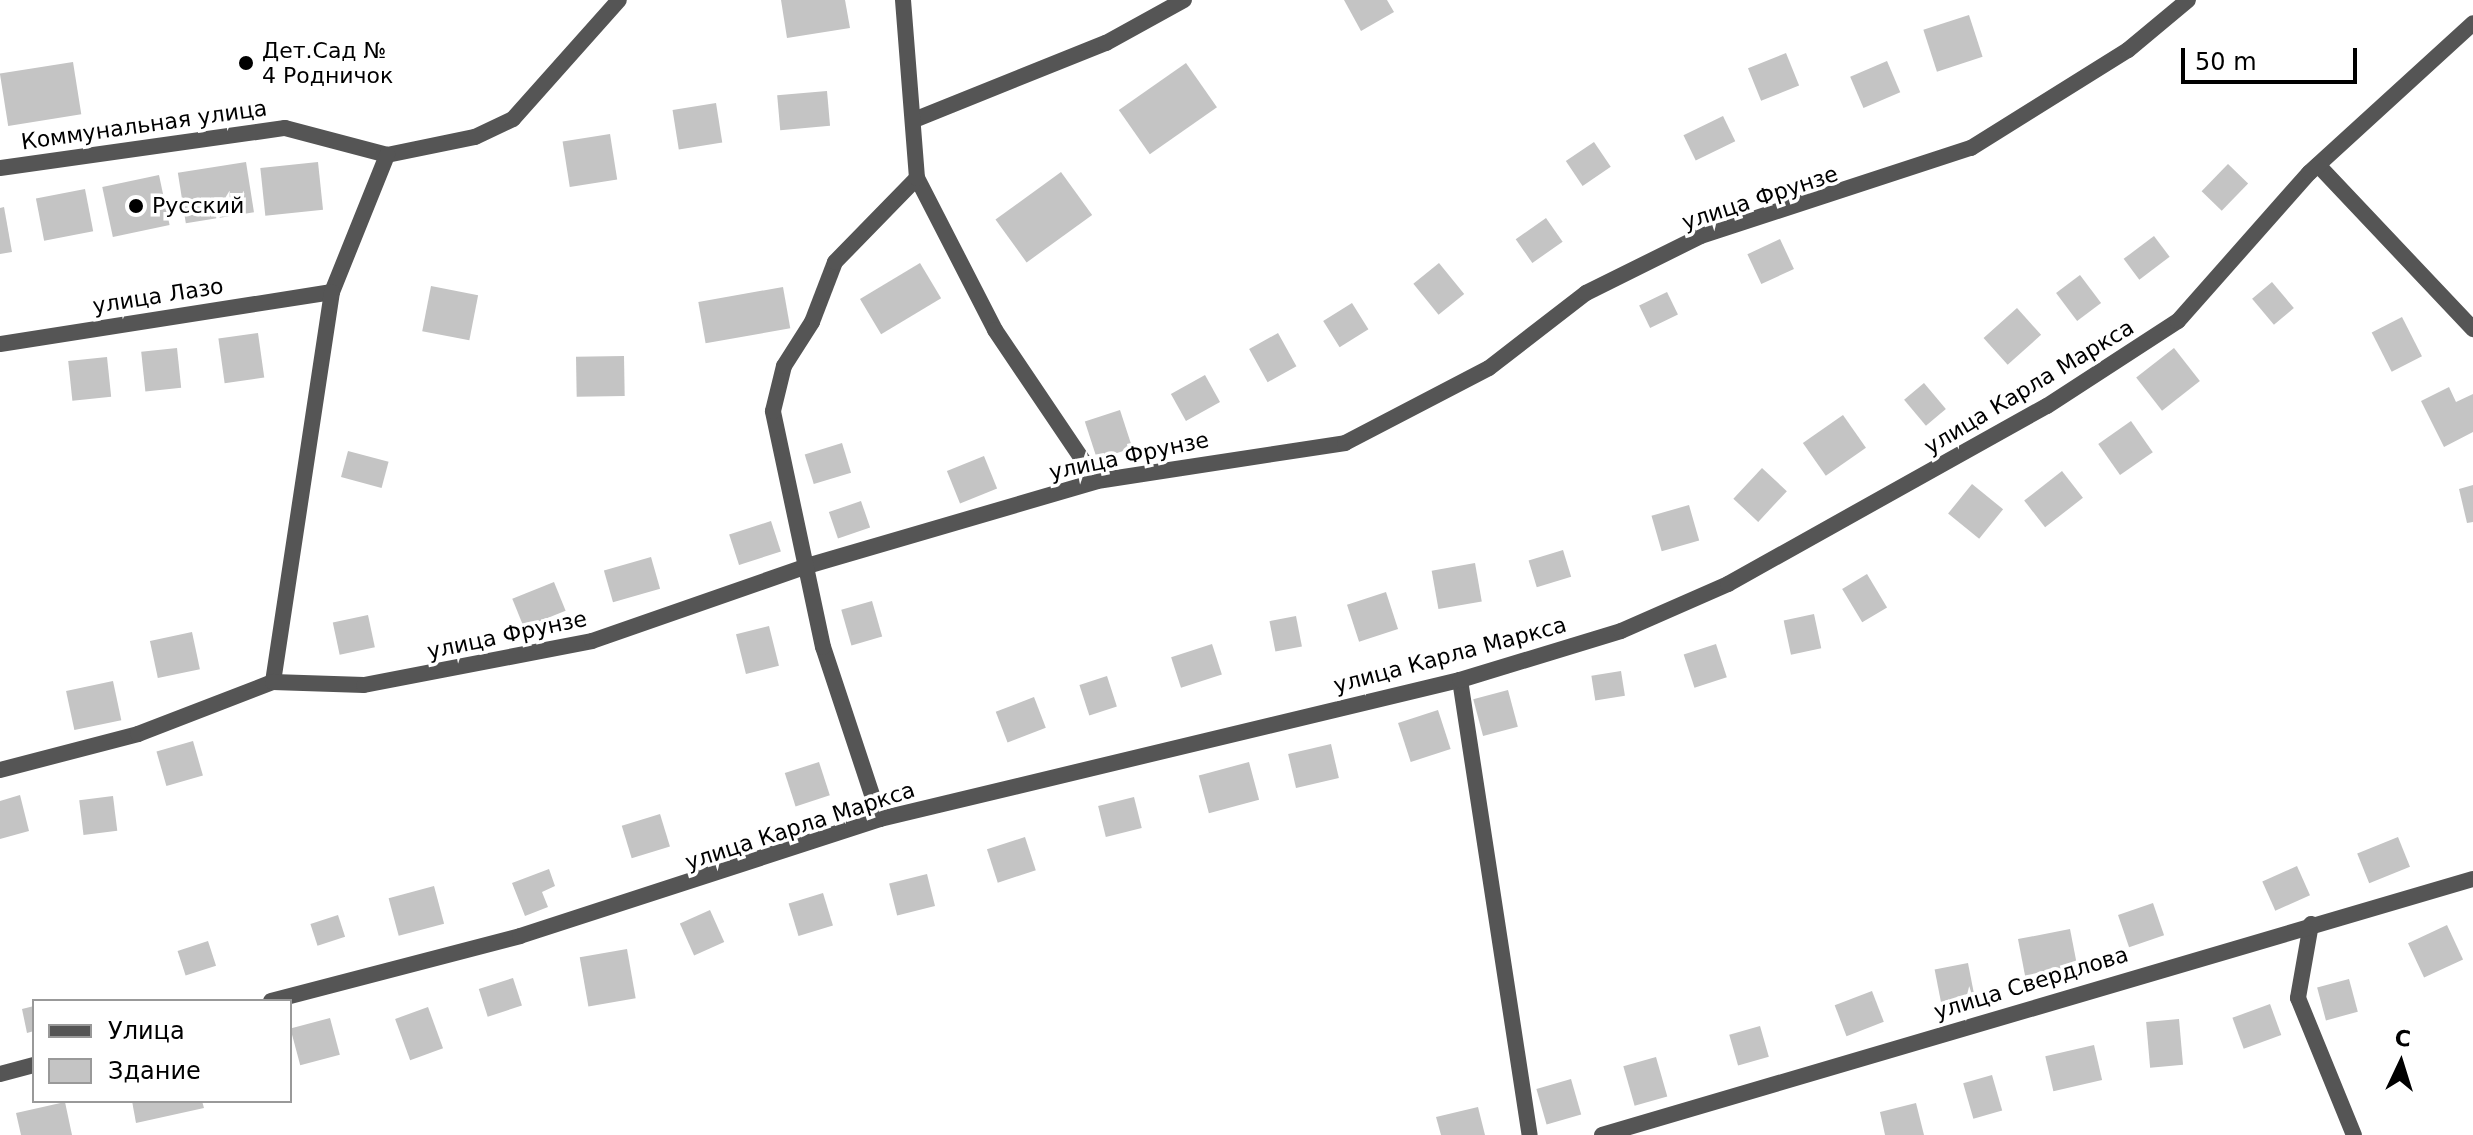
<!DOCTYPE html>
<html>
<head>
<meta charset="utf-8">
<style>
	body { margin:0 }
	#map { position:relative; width:2473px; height:1135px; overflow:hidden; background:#fff; font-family:"DejaVu Sans",sans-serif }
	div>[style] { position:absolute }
	.building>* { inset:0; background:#c4c4c4; transform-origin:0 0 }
	.street>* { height:16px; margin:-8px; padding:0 8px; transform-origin:8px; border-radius:8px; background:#555 }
	.dots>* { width:22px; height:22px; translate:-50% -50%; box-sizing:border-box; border:4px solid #fff; border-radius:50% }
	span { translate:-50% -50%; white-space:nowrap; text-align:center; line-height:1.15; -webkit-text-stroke:7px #fff; paint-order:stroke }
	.poi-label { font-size:22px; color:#000 }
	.left { translate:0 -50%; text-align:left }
	.street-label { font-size:22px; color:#000 }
	.legend { position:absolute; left:32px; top:999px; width:260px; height:104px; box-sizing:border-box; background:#fff; border:2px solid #999; margin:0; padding:10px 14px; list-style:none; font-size:24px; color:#000 }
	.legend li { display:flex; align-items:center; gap:16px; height:40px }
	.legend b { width:40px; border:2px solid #999 }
	.north { position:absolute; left:2361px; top:1023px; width:80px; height:80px; -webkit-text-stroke:6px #fff; paint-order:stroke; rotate:4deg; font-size:22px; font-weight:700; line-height:32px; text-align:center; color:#000 }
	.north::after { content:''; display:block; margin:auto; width:28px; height:36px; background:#000; clip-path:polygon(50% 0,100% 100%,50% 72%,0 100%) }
	.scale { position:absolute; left:2181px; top:48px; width:176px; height:36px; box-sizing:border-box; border:4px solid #000; border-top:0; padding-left:10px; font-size:24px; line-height:28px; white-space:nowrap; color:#000; -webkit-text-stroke:6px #fff; paint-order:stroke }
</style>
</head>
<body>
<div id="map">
	<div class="building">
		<div style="clip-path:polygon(781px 0,845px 0,850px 28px,787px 38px)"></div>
		<div style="clip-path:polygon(1344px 0,1387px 0,1394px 12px,1361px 31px)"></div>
		<div style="left:1969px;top:15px;width:44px;height:48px;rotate:72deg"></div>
		<div style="left:1786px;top:53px;width:35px;height:41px;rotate:68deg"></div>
		<div style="left:1887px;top:61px;width:34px;height:40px;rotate:67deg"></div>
		<div style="left:73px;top:62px;width:53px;height:74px;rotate:81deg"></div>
		<div style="left:1186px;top:63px;width:54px;height:82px;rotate:55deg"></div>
		<div style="left:827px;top:91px;width:35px;height:50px;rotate:85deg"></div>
		<div style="left:716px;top:103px;width:40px;height:44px;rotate:81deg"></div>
		<div style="left:1723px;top:116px;width:28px;height:44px;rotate:64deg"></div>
		<div style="left:610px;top:134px;width:46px;height:48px;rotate:81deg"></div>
		<div style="left:1594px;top:142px;width:30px;height:34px;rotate:56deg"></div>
		<div style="left:246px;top:162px;width:51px;height:69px;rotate:81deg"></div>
		<div style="left:318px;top:162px;width:48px;height:58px;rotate:84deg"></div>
		<div style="left:2228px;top:164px;width:28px;height:38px;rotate:44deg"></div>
		<div style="left:1061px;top:172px;width:53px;height:81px;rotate:54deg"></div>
		<div style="left:159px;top:175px;width:51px;height:58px;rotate:78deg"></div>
		<div style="left:85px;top:189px;width:43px;height:50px;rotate:79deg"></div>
		<div style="clip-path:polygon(4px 207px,12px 252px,0 254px,0 208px)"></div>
		<div style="left:1546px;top:218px;width:29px;height:37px;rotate:55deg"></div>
		<div style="left:2154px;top:236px;width:26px;height:38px;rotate:53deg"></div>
		<div style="left:1780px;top:239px;width:33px;height:36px;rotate:65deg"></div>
		<div style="left:920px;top:263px;width:41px;height:70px;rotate:59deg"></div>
		<div style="left:1439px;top:263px;width:40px;height:33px;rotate:51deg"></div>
		<div style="left:2080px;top:275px;width:35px;height:30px;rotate:53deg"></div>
		<div style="left:2272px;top:282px;width:34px;height:26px;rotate:50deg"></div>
		<div style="left:431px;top:286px;width:48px;height:46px;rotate:11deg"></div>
		<div style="left:783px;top:287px;width:42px;height:86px;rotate:80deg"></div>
		<div style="left:1667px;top:292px;width:25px;height:31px;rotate:64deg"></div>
		<div style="left:1352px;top:303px;width:31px;height:34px;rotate:58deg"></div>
		<div style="left:2017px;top:308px;width:36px;height:45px;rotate:48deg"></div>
		<div style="left:2402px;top:317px;width:44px;height:34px;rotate:63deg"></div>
		<div style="left:258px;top:333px;width:45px;height:40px;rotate:82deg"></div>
		<div style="left:1278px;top:333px;width:38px;height:33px;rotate:61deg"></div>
		<div style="left:177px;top:348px;width:40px;height:36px;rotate:84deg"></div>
		<div style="left:2174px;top:348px;width:42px;height:48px;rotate:52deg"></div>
		<div style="left:624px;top:356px;width:40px;height:48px;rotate:89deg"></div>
		<div style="left:107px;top:357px;width:40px;height:39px;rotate:84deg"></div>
		<div style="left:1205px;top:375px;width:31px;height:39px;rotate:61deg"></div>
		<div style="left:1924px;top:383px;width:34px;height:26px;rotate:50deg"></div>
		<div style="clip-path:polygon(2449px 387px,2456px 402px,2473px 394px,2473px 432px,2444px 447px,2421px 401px)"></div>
		<div style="left:1120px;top:410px;width:40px;height:37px;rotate:72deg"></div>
		<div style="left:1843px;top:415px;width:40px;height:49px;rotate:55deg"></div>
		<div style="left:2131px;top:421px;width:38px;height:40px;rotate:55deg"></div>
		<div style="left:842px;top:443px;width:31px;height:39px;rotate:73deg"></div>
		<div style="left:348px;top:451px;width:42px;height:27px;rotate:15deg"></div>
		<div style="left:984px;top:456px;width:35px;height:40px;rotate:68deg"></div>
		<div style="left:1762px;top:468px;width:34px;height:42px;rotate:43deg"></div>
		<div style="left:2062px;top:471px;width:34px;height:48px;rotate:52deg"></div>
		<div style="left:1972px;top:484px;width:40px;height:38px;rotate:39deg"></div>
		<div style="clip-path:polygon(2473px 485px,2473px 522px,2467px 523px,2459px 489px)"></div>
		<div style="left:861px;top:501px;width:28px;height:34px;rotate:71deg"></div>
		<div style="left:1689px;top:505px;width:37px;height:39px;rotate:74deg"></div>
		<div style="left:771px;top:521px;width:32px;height:44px;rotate:72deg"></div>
		<div style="left:1563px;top:550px;width:28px;height:36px;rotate:73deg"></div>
		<div style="left:651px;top:557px;width:33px;height:49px;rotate:74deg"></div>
		<div style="left:1475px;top:563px;width:39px;height:44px;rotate:80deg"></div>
		<div style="left:1867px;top:574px;width:39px;height:29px;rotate:59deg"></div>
		<div style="left:554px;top:582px;width:31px;height:45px;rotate:68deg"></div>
		<div style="left:1386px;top:592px;width:39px;height:41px;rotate:72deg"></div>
		<div style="left:872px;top:601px;width:37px;height:32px;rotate:74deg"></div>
		<div style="left:1814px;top:614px;width:35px;height:31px;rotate:78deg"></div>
		<div style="left:368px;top:615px;width:33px;height:36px;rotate:78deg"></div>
		<div style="left:1296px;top:616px;width:31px;height:27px;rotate:79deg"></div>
		<div style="left:769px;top:626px;width:41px;height:34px;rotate:76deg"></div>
		<div style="left:192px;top:632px;width:38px;height:43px;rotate:78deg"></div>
		<div style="left:1212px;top:644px;width:32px;height:43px;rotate:72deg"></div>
		<div style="left:1716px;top:644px;width:35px;height:34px;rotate:72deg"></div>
		<div style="left:1621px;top:671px;width:25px;height:30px;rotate:81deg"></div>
		<div style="left:1107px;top:676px;width:32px;height:29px;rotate:72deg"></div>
		<div style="left:113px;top:681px;width:40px;height:48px;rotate:78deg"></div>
		<div style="left:1508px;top:690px;width:38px;height:36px;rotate:75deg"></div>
		<div style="left:1034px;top:697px;width:33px;height:41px;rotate:69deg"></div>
		<div style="left:1438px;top:710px;width:41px;height:42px;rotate:72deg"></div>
		<div style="left:193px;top:741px;width:36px;height:38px;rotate:74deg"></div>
		<div style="left:1331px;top:744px;width:35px;height:44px;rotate:77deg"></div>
		<div style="left:819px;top:762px;width:35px;height:36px;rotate:72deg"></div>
		<div style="left:1249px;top:762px;width:39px;height:52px;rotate:75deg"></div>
		<div style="clip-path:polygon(20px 795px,29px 831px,0 839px,0 801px)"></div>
		<div style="left:113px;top:796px;width:35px;height:34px;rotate:83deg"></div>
		<div style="left:1134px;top:797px;width:32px;height:37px;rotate:76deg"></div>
		<div style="left:660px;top:814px;width:34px;height:40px;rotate:73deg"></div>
		<div style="left:1025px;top:837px;width:35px;height:40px;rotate:72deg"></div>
		<div style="left:2398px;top:837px;width:32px;height:44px;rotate:68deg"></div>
		<div style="left:2297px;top:866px;width:32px;height:38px;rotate:66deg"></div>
		<div style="clip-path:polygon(549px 869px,555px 886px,542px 892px,548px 907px,525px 916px,512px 883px)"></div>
		<div style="left:927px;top:874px;width:33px;height:39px;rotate:76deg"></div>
		<div style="left:434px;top:886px;width:39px;height:47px;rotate:75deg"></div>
		<div style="left:823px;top:893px;width:34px;height:36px;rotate:73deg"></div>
		<div style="left:2153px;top:903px;width:34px;height:37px;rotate:71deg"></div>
		<div style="left:710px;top:910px;width:35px;height:33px;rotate:66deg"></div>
		<div style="left:338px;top:915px;width:23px;height:29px;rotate:72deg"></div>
		<div style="left:2447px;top:925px;width:38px;height:43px;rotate:65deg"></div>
		<div style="left:2070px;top:929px;width:37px;height:53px;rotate:79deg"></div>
		<div style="left:208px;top:941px;width:26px;height:32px;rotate:72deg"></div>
		<div style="left:627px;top:949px;width:50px;height:48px;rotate:80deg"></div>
		<div style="left:1968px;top:963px;width:37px;height:34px;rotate:79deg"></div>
		<div style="left:513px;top:978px;width:29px;height:36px;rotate:72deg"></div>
		<div style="left:2349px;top:979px;width:34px;height:33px;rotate:75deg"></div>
		<div style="left:1872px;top:991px;width:33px;height:40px;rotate:69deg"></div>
		<div style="left:2270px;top:1004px;width:33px;height:40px;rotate:70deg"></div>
		<div style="clip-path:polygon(34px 1006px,34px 1031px,27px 1033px,22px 1009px)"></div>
		<div style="left:428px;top:1007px;width:44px;height:35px;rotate:70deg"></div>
		<div style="left:330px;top:1018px;width:38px;height:41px;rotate:75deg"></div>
		<div style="left:2179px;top:1019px;width:46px;height:33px;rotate:85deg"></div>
		<div style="left:1760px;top:1026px;width:32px;height:32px;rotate:74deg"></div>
		<div style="left:2094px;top:1045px;width:36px;height:50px;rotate:77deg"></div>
		<div style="left:1656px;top:1057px;width:41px;height:34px;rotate:74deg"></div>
		<div style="left:1992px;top:1075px;width:37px;height:30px;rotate:74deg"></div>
		<div style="left:1571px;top:1079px;width:37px;height:36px;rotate:74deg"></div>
		<div style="clip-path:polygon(132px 1101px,202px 1101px,204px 1108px,136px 1123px)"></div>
		<div style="clip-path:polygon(65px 1102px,72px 1135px,21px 1135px,16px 1113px)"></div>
		<div style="clip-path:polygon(1916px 1103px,1924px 1135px,1885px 1135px,1880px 1112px)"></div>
		<div style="clip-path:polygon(1478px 1107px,1485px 1135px,1441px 1135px,1436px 1117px)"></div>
	</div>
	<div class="street">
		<div style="left:914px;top:120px;width:207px;rotate:-21.9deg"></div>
		<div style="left:1106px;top:43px;width:89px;rotate:-28.9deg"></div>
		<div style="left:2318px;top:165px;width:226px;rotate:46.6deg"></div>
		<div style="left:0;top:168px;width:288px;rotate:-8deg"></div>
		<div style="left:285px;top:128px;width:106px;rotate:14.8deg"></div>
		<div style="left:387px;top:155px;width:90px;rotate:-11.6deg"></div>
		<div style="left:475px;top:137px;width:42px;rotate:-25.3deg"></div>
		<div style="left:513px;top:119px;width:159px;rotate:-48.3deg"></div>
		<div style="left:917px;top:178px;width:171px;rotate:62.8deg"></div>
		<div style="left:995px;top:330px;width:182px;rotate:56deg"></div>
		<div style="left:0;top:344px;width:336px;rotate:-8.9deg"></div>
		<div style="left:332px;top:292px;width:148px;rotate:-68.1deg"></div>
		<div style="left:1460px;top:680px;width:460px;rotate:81.3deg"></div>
		<div style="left:273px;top:682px;width:394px;rotate:-81.4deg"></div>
		<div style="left:0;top:770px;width:143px;rotate:-14.6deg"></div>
		<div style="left:138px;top:734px;width:145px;rotate:-21.1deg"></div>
		<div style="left:273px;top:682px;width:91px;rotate:1.9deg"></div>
		<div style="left:364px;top:685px;width:232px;rotate:-10.9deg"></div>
		<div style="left:592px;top:641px;width:228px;rotate:-19.2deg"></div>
		<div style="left:807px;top:566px;width:302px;rotate:-16.3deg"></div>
		<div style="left:1097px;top:481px;width:251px;rotate:-8.7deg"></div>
		<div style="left:1345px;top:443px;width:162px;rotate:-27.5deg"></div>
		<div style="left:1489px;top:368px;width:123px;rotate:-37.7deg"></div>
		<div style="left:1586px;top:293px;width:128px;rotate:-26.4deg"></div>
		<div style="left:1701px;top:236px;width:284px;rotate:-18.1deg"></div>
		<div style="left:1971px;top:148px;width:185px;rotate:-32deg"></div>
		<div style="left:2128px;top:50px;width:78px;rotate:-39.8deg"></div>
		<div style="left:880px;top:819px;width:181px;rotate:-108.3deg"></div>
		<div style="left:823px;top:647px;width:241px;rotate:-102deg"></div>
		<div style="left:773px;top:411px;width:46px;rotate:-76.3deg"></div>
		<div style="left:784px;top:366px;width:52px;rotate:-57.5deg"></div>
		<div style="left:812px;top:322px;width:64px;rotate:-69deg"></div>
		<div style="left:835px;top:262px;width:117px;rotate:-45.7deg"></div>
		<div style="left:917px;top:178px;width:179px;rotate:-94.5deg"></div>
		<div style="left:2311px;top:924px;width:75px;rotate:100deg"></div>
		<div style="left:2298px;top:998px;width:148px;rotate:67.8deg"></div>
		<div style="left:271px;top:1001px;width:257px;rotate:-14.6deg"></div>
		<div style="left:520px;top:936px;width:379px;rotate:-18deg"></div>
		<div style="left:880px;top:819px;width:596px;rotate:-13.48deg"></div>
		<div style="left:1460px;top:680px;width:168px;rotate:-16.9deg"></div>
		<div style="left:1621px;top:631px;width:117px;rotate:-23.7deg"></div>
		<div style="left:1728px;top:584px;width:365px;rotate:-29.2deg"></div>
		<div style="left:2047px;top:406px;width:156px;rotate:-33deg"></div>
		<div style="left:2178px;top:321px;width:198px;rotate:-48.5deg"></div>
		<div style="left:2309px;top:173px;width:222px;rotate:-42.4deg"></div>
		<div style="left:0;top:1074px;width:35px;rotate:-15deg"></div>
		<div style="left:1602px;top:1135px;width:908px;rotate:-16.38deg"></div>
	</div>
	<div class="dots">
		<div style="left:246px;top:63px;background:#000"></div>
		<div style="left:136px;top:206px;background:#000"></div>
	</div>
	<div class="poi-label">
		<span class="left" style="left:262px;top:63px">Дет.Сад №<br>4 Родничок</span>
		<span class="left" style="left:152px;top:206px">Русский</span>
	</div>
	<div class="street-label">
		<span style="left:144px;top:125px;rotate:-8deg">Коммунальная улица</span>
		<span style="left:1760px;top:198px;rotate:-18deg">улица Фрунзе</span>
		<span style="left:158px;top:296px;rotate:-9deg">улица Лазо</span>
		<span style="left:2029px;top:387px;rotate:-31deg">улица Карла Маркса</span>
		<span style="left:1129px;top:456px;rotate:-12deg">улица Фрунзе</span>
		<span style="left:507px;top:635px;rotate:-12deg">улица Фрунзе</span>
		<span style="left:1450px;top:655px;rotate:-15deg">улица Карла Маркса</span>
		<span style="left:800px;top:826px;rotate:-18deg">улица Карла Маркса</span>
		<span style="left:2031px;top:983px;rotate:-17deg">улица Свердлова</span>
	</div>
	<ul class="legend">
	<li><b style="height:10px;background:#555"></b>Улица</li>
	<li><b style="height:22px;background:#c4c4c4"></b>Здание</li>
	</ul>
	<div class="north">С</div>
	<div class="scale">50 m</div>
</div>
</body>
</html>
